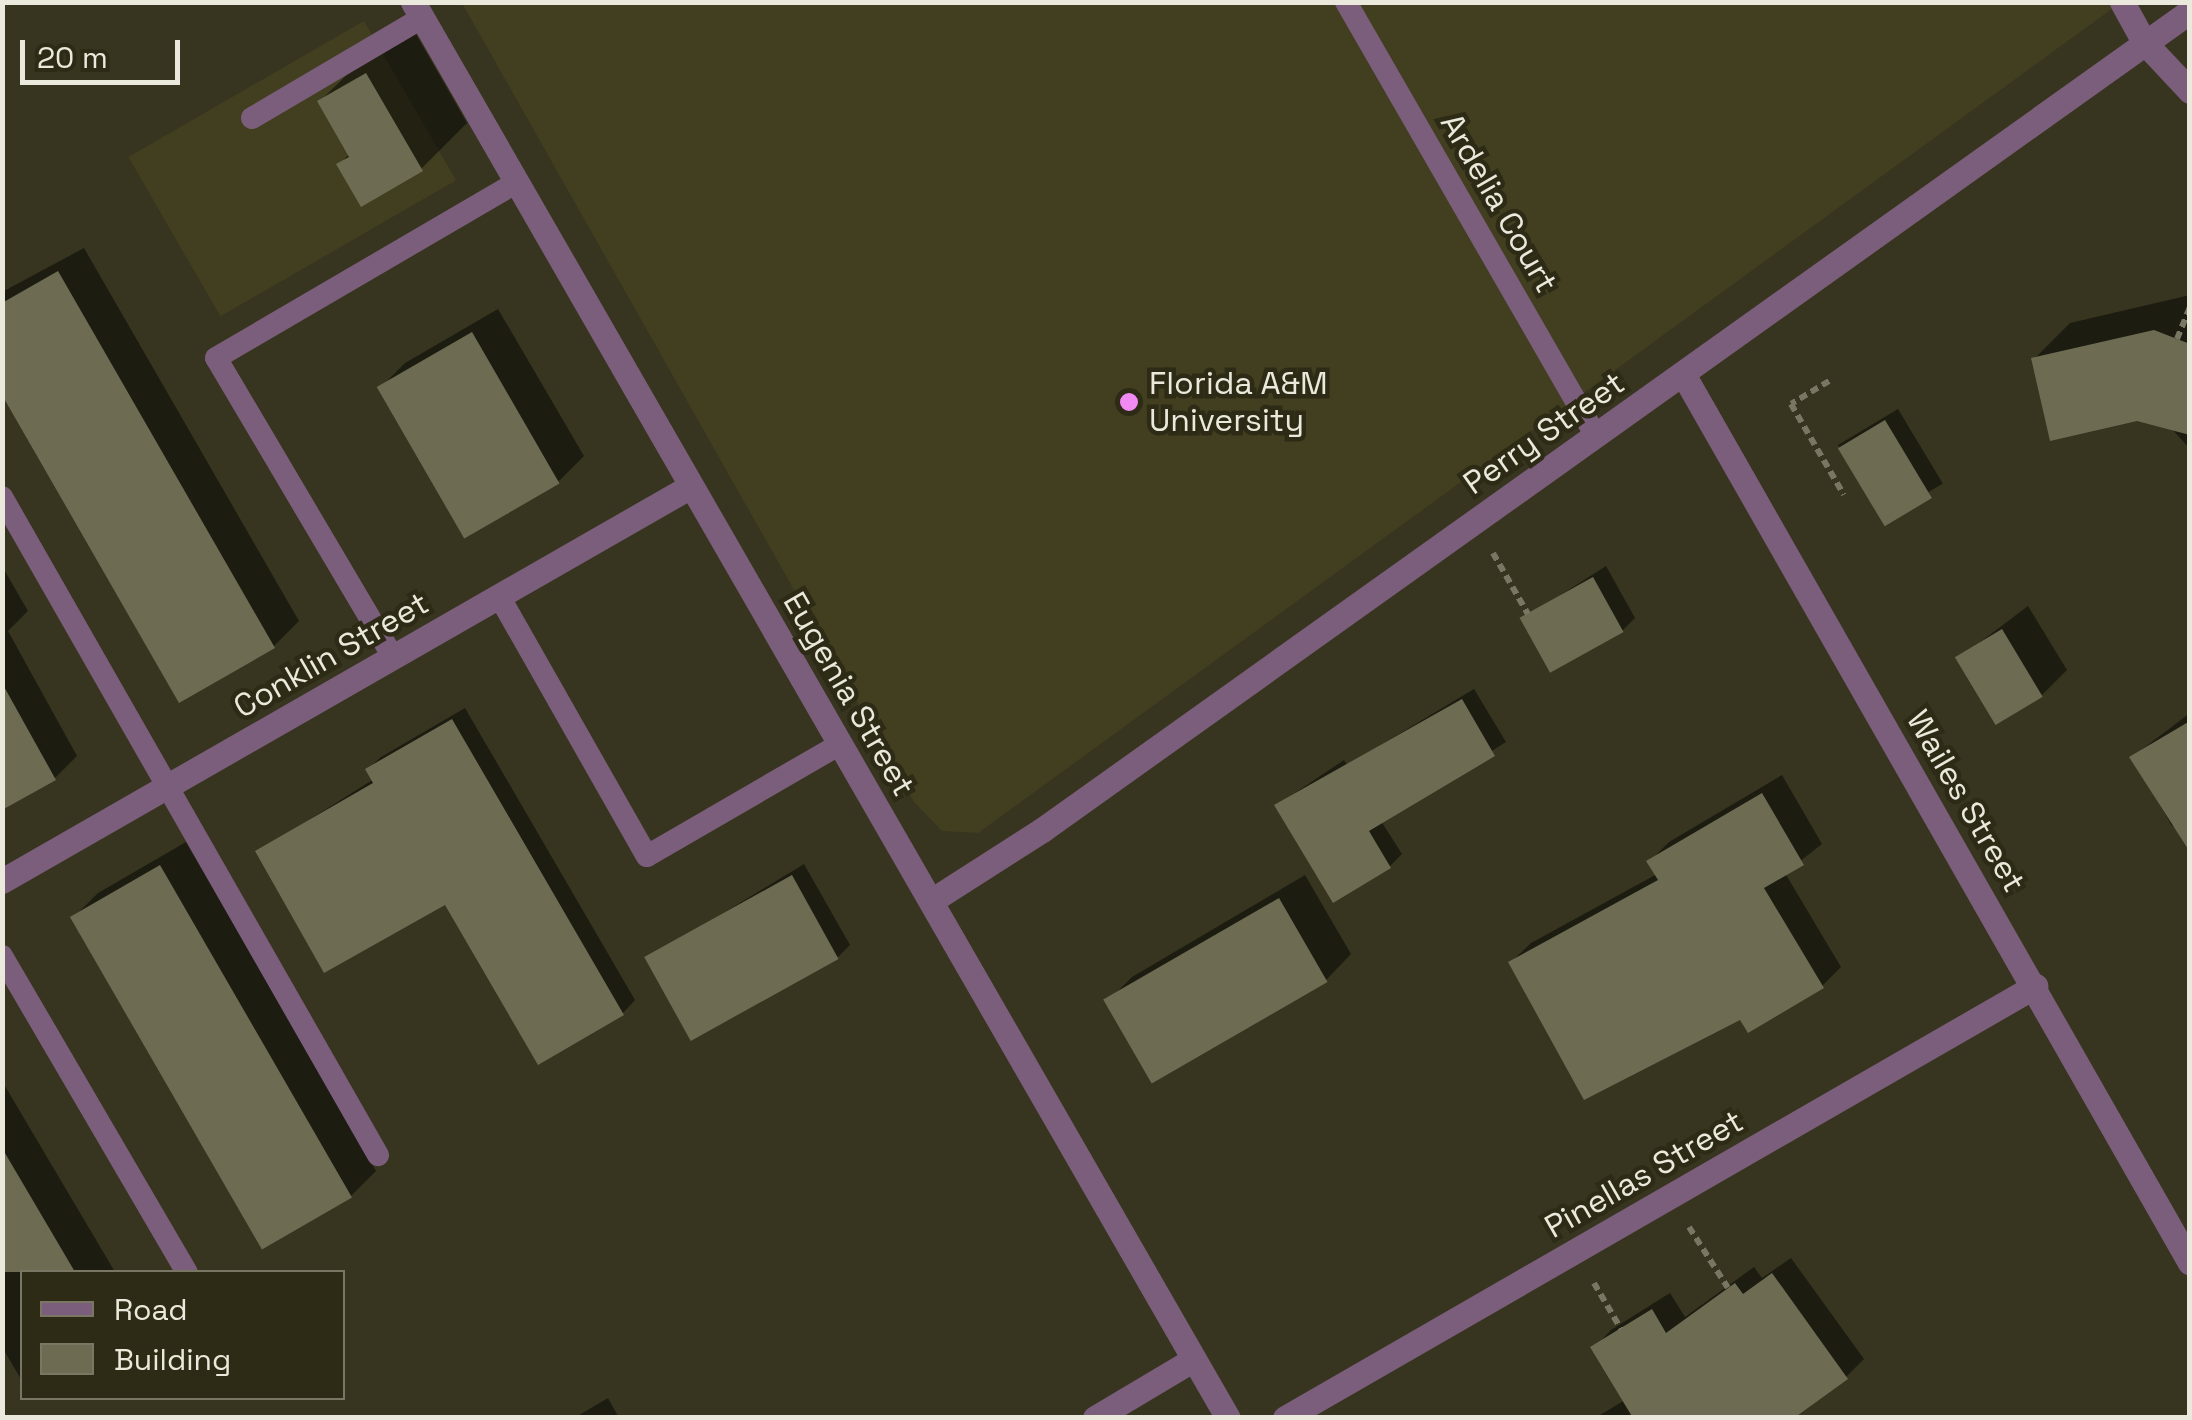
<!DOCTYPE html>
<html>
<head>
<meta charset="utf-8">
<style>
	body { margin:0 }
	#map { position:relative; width:2192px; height:1420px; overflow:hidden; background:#37351f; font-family:"Space Grotesk",sans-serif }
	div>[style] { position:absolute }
	.built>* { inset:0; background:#423f21; transform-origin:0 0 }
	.shadow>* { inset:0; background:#0007; transform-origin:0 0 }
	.building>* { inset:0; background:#6d6c53; transform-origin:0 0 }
	.path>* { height:6px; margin-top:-3px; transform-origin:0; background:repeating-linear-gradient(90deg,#797764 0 8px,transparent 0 13px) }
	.service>* { height:22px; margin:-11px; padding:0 11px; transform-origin:11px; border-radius:11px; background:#7b5e7b }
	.minor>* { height:25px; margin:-12.5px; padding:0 12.5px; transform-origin:12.5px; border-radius:12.5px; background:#7b5e7b }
	.tertiary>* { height:25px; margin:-12.5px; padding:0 12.5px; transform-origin:12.5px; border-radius:12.5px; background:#7b5e7b }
	.dots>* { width:28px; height:28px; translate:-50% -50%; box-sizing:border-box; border:5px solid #2d2b15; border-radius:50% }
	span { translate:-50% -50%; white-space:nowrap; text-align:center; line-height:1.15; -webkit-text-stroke:9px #2d2b15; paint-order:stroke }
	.street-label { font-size:32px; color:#eae9db }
	.poi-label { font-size:32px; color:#eae9db }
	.left { translate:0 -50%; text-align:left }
	.frame { position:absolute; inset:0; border:5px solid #eae9db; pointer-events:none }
	.legend { position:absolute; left:20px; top:1270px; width:325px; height:130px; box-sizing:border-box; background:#2d2b15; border:2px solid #797764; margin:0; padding:12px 18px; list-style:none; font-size:30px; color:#eae9db }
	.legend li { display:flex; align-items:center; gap:20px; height:50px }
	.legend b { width:50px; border:2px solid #797764 }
	.scale { position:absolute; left:20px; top:40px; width:160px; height:45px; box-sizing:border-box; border:5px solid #eae9db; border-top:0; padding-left:12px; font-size:30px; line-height:35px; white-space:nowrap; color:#eae9db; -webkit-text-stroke:8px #2d2b15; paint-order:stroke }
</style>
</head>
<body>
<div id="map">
	<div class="built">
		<div style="clip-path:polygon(462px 3px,2120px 3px,978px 833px,942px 831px,914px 802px)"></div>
		<div style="left:364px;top:21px;width:184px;height:272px;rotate:60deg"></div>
	</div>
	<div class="shadow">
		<div style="clip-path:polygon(413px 29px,467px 123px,421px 169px,339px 165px,350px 153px,320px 101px,367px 55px)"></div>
		<div style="clip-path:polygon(84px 248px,299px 621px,274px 646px,8px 399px,2px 402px,2px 292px)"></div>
		<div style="clip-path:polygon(2190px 295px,2190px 449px,2171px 428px,2137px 418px,2034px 359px,2070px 323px)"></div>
		<div style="clip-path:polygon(498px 309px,584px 456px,559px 481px,380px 388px,405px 363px)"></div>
		<div style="left:1898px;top:409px;width:87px;height:70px;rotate:59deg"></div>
		<div style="clip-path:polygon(2px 566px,28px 611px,8px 631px,77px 756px,55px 778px,2px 789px)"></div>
		<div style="clip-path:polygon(1606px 566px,1635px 618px,1623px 630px,1523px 619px)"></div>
		<div style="clip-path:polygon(2028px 606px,2067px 670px,2042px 695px,1959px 658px)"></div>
		<div style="clip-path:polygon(1474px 689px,1506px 742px,1381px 821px,1402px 854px,1390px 866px,1277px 805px,1344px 760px,1347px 765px)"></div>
		<div style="clip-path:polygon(465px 708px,635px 1000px,623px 1013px,446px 902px,258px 852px,374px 779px,368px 769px,381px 757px)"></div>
		<div style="clip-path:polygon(2190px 713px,2190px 816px,2172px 826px,2132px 757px)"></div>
		<div style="clip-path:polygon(1782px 775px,1822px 844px,1785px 873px,1841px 967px,1822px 986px,1741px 1017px,1511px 962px,1531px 943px,1657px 874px,1650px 861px,1669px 842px)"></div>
		<div style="clip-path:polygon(186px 842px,376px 1171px,351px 1196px,263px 1246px,73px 918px,98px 893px)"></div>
		<div style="clip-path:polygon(804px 864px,850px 945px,838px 957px,648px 959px)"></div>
		<div style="clip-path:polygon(1305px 875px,1351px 954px,1326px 980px,1152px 1082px,1107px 1002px,1132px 977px)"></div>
		<div style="clip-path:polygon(2px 1081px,115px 1272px,22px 1272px,22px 1381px,2px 1347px)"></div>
		<div style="clip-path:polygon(1791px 1258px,1864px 1359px,1846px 1377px,1763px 1418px,1595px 1418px,1625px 1400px,1594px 1348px,1611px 1330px,1670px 1293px,1685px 1317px,1754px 1267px,1762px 1278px)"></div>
		<div style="clip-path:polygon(608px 1398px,619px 1418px,574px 1418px)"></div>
	</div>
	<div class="building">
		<div style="clip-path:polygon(366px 73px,423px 171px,361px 207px,336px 164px,349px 157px,317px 101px)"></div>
		<div style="clip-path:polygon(58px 271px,275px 648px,179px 703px,2px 395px,2px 303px)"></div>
		<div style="clip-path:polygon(2154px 330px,2190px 344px,2190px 435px,2137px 421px,2050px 441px,2031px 358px)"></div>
		<div style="left:472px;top:332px;width:175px;height:110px;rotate:60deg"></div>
		<div style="left:1885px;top:420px;width:91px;height:55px;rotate:59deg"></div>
		<div style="left:1593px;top:577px;width:63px;height:84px;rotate:61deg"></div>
		<div style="left:2002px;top:629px;width:79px;height:55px;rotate:59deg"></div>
		<div style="clip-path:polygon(2px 683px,56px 780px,2px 810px)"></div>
		<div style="clip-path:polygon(1462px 699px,1495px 756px,1369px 831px,1391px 868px,1333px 903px,1274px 805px)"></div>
		<div style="clip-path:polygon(452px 719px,624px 1015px,538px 1065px,445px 905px,324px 973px,255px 851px,373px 783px,365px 769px)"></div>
		<div style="clip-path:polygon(2190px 721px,2190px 852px,2129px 757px)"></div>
		<div style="clip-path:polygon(1762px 793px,1804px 865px,1764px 888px,1824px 988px,1748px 1033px,1740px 1020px,1584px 1100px,1508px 962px,1658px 880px,1646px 861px)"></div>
		<div style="left:160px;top:865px;width:384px;height:104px;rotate:60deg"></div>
		<div style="left:792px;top:875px;width:96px;height:169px;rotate:61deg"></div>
		<div style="left:1279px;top:898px;width:97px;height:203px;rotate:60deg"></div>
		<div style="clip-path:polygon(2px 1148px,75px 1272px,2px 1272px)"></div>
		<div style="clip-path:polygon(1772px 1273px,1848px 1379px,1794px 1418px,1633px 1418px,1590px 1347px,1652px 1309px,1666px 1333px,1735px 1283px,1743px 1294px)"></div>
	</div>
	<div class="path">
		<div style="left:2177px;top:339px;width:35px;rotate:-68deg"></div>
		<div style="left:1829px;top:381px;width:44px;rotate:148.8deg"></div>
		<div style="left:1791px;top:404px;width:105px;rotate:59.8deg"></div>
		<div style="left:1493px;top:553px;width:70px;rotate:60.2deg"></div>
		<div style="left:1689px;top:1227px;width:72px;rotate:57.4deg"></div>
		<div style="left:1594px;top:1283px;width:53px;rotate:59.6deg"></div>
	</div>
	<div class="service">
		<div style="left:1346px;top:2px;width:501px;rotate:60.06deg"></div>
		<div style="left:252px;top:118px;width:197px;rotate:-30.5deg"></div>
		<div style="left:2px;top:497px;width:758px;rotate:60.26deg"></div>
		<div style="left:499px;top:596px;width:299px;rotate:60.4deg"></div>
		<div style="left:647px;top:856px;width:223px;rotate:-30.1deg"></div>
		<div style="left:393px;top:657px;width:347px;rotate:-120.6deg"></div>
		<div style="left:216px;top:358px;width:347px;rotate:-30.3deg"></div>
		<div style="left:2px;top:956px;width:366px;rotate:59.7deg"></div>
	</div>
	<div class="minor">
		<div style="left:413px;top:2px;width:1634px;rotate:60.08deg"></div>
		<div style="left:1683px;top:374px;width:1023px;rotate:60.3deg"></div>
		<div style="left:2px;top:881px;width:794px;rotate:-29.83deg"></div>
		<div style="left:931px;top:901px;width:132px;rotate:-32.6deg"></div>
		<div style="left:1042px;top:830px;width:1410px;rotate:-35.5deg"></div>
		<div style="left:1095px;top:1418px;width:115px;rotate:-30.8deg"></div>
		<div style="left:1285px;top:1418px;width:866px;rotate:-29.94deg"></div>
	</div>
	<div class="tertiary">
		<div style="left:2122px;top:2px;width:46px;rotate:61.2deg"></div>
		<div style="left:2144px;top:42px;width:67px;rotate:46.8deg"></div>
	</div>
	<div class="dots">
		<div style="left:1129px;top:402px;background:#f28af3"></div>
	</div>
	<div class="street-label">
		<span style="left:1499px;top:203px;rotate:60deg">Ardelia Court</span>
		<span style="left:1544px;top:433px;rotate:-35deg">Perry Street</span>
		<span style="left:331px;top:655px;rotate:-30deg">Conklin Street</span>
		<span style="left:849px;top:694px;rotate:60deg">Eugenia Street</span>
		<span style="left:1966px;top:801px;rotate:60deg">Wailes Street</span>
		<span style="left:1644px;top:1174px;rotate:-30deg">Pinellas Street</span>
	</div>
	<div class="poi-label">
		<span class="left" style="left:1149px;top:402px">Florida A&amp;M<br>University</span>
	</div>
	<div class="frame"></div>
	<ul class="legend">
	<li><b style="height:12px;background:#7b5e7b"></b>Road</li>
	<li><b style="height:28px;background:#6d6c53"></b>Building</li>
	</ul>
	<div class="scale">20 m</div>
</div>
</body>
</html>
